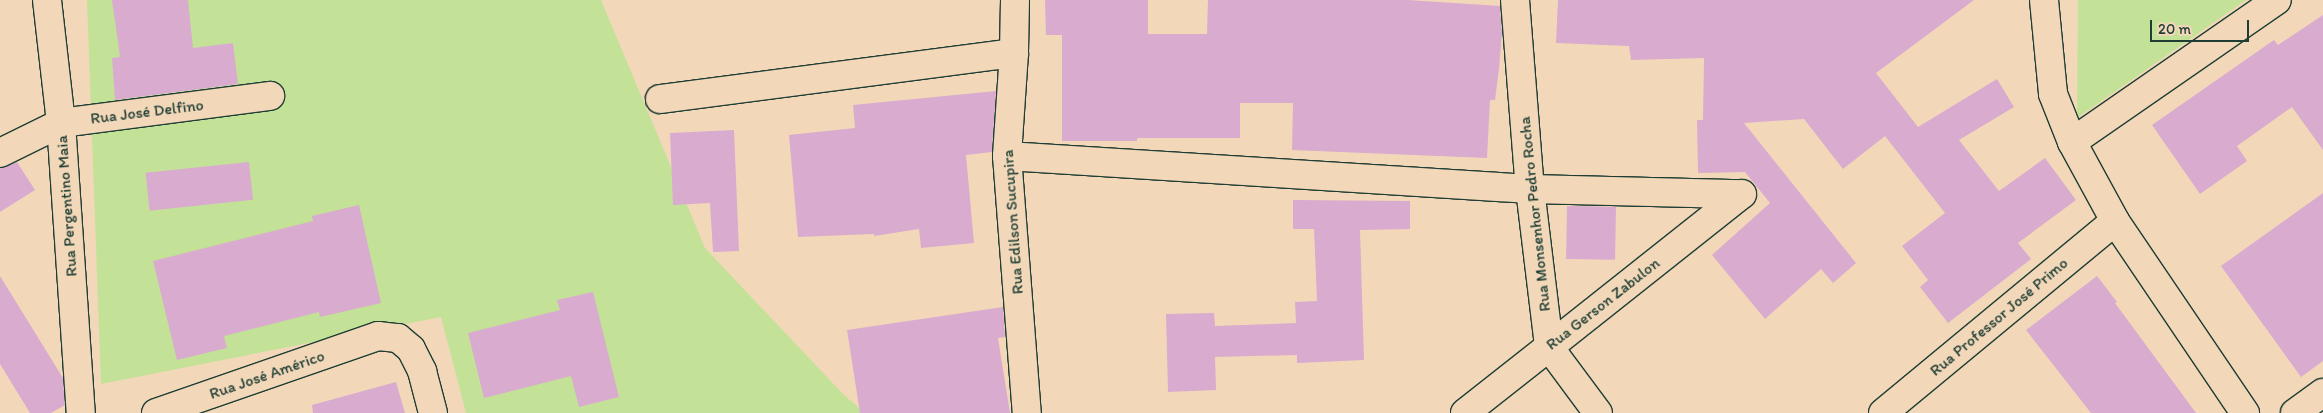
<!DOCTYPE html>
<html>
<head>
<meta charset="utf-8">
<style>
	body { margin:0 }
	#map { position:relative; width:2323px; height:413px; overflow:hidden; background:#f2d8b9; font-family:Itim,sans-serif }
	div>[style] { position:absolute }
	.green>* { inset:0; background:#c4e198 }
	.building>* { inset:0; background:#d9abce; transform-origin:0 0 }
	.roads { filter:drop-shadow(1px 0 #1f3d34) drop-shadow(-1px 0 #1f3d34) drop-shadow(0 1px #1f3d34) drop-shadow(0 -1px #1f3d34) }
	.minor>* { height:28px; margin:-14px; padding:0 14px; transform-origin:14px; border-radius:14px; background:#f2d8b9 }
	.tertiary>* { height:28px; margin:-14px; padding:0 14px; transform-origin:14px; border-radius:14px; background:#f2d8b9 }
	span { translate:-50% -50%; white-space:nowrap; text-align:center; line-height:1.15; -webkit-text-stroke:4px #f2d8b9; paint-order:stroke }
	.street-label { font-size:16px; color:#1f3d34 }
	.scale { position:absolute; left:2150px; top:20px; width:99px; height:22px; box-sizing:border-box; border:2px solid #1f3d34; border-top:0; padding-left:6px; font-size:15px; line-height:18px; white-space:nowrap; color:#1f3d34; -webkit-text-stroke:4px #f2d8b9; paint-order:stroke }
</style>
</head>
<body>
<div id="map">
	<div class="green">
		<div style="clip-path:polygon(87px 0,601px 0,705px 248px,844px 395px,865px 413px,466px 413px,441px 317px,101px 384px)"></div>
		<div style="clip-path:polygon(2078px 0,2246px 0,2077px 118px)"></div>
	</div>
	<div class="building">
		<div style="clip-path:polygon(112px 0,188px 0,193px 48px,233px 43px,238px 84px,115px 100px,112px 58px,120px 57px)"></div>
		<div style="clip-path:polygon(1045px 0,1148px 0,1148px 34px,1207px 34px,1208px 0,1408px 0,1500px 6px,1502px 32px,1499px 69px,1495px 100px,1490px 100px,1487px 158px,1292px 150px,1293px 103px,1240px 103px,1240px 138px,1137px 138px,1137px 141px,1062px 141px,1062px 35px,1046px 35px)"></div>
		<div style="clip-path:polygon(1558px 0,1974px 0,1876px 73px,1918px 127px,1997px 79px,2014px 107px,1959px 140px,1999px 191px,2045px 158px,2076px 200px,2018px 243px,2031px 259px,1948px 323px,1920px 287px,1928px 280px,1902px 246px,1945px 213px,1885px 136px,1843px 169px,1804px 119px,1744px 123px,1856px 263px,1833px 283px,1821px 269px,1765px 319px,1712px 255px,1770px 203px,1745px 172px,1698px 173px,1697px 120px,1703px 120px,1704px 58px,1631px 60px,1629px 46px,1556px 43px)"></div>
		<div style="clip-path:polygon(2323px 15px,2323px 150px,2292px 107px,2237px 146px,2247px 161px,2200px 194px,2152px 125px,2274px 40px,2278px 45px)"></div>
		<div style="clip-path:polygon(996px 91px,992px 152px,966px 155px,974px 243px,921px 248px,919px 229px,874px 236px,874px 234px,798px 237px,789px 135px,855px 128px,853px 105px)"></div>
		<div style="clip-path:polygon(734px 130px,739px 251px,713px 252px,710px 203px,673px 205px,670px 133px)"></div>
		<div style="clip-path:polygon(17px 162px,35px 190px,0 212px,0 168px)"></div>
		<div style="left:249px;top:162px;width:38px;height:104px;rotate:84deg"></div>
		<div style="clip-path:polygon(2323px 193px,2323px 361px,2301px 377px,2221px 266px)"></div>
		<div style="clip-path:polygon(1293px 200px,1410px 201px,1410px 229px,1360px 230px,1364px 360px,1297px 363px,1297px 355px,1215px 357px,1216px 390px,1168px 392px,1166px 314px,1214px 313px,1215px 326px,1296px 323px,1295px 302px,1317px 301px,1314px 229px,1293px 229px)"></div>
		<div style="clip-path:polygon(359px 205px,381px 303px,320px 317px,319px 312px,224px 336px,227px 348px,177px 360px,153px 261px,313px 221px,312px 216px)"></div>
		<div style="left:1567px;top:206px;width:49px;height:53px;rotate:1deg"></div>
		<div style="clip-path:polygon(0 276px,63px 378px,65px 405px,51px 413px,30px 413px,0 364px)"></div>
		<div style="clip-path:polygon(2097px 276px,2117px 302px,2115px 303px,2196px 413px,2091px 413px,2026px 330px)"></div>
		<div style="clip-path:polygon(593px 292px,619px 397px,579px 407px,571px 376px,484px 398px,468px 333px,560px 310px,557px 300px)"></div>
		<div style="clip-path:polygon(1003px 307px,1005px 337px,998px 338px,1010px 413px,860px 413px,847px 330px)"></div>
		<div style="clip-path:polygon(396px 382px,405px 413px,313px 413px,312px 405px)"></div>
	</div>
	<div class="roads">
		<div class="minor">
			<div style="left:47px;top:0;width:124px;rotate:83.5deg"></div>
			<div style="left:61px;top:123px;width:291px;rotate:86.1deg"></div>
			<div style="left:1015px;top:0;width:53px;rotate:91.1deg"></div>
			<div style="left:1014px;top:53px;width:103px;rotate:93.9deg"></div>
			<div style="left:1007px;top:156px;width:258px;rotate:85.6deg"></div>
			<div style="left:2044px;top:0;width:94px;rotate:84.5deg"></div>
			<div style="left:2053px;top:94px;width:52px;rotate:68.4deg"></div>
			<div style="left:2072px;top:142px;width:90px;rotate:61.4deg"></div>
			<div style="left:2115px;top:221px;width:232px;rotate:55.9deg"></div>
			<div style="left:660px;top:99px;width:357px;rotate:-7.4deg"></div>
			<div style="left:2072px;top:142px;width:249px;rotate:-34.7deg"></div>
			<div style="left:0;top:153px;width:68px;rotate:-26.2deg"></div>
			<div style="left:61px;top:123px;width:211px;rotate:-7.4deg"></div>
			<div style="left:1007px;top:156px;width:524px;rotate:3.61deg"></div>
			<div style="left:1530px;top:189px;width:212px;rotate:1.4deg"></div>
			<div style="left:1549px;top:347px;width:246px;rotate:-38.4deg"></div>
			<div style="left:156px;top:413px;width:235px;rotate:-19.1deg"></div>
			<div style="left:378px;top:336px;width:20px;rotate:6deg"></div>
			<div style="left:398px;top:338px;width:17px;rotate:40deg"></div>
			<div style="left:411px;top:349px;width:25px;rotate:63deg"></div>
			<div style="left:422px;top:371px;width:43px;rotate:75.3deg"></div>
			<div style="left:1883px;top:413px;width:301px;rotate:-39.6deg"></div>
			<div style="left:2295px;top:413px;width:34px;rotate:-36deg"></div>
		</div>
		<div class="tertiary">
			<div style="left:1515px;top:0;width:190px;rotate:85.5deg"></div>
			<div style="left:1530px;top:189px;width:159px;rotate:83.1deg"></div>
			<div style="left:1549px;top:347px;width:82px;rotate:53.4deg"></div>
			<div style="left:1465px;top:413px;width:107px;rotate:-38.2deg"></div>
		</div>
	</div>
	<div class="street-label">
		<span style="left:147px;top:112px;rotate:-7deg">Rua José Delfino</span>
		<span style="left:67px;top:206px;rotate:-94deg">Rua Pergentino Maia</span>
		<span style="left:1535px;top:214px;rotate:-96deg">Rua Monsenhor Pedro Rocha</span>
		<span style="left:1013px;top:222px;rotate:-94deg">Rua Edilson Sucupira</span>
		<span style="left:1603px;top:304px;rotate:-38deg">Rua Gerson Zabulon</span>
		<span style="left:1999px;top:317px;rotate:-40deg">Rua Professor José Primo</span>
		<span style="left:267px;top:375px;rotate:-19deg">Rua José Américo</span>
	</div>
	<div class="scale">20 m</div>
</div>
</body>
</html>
